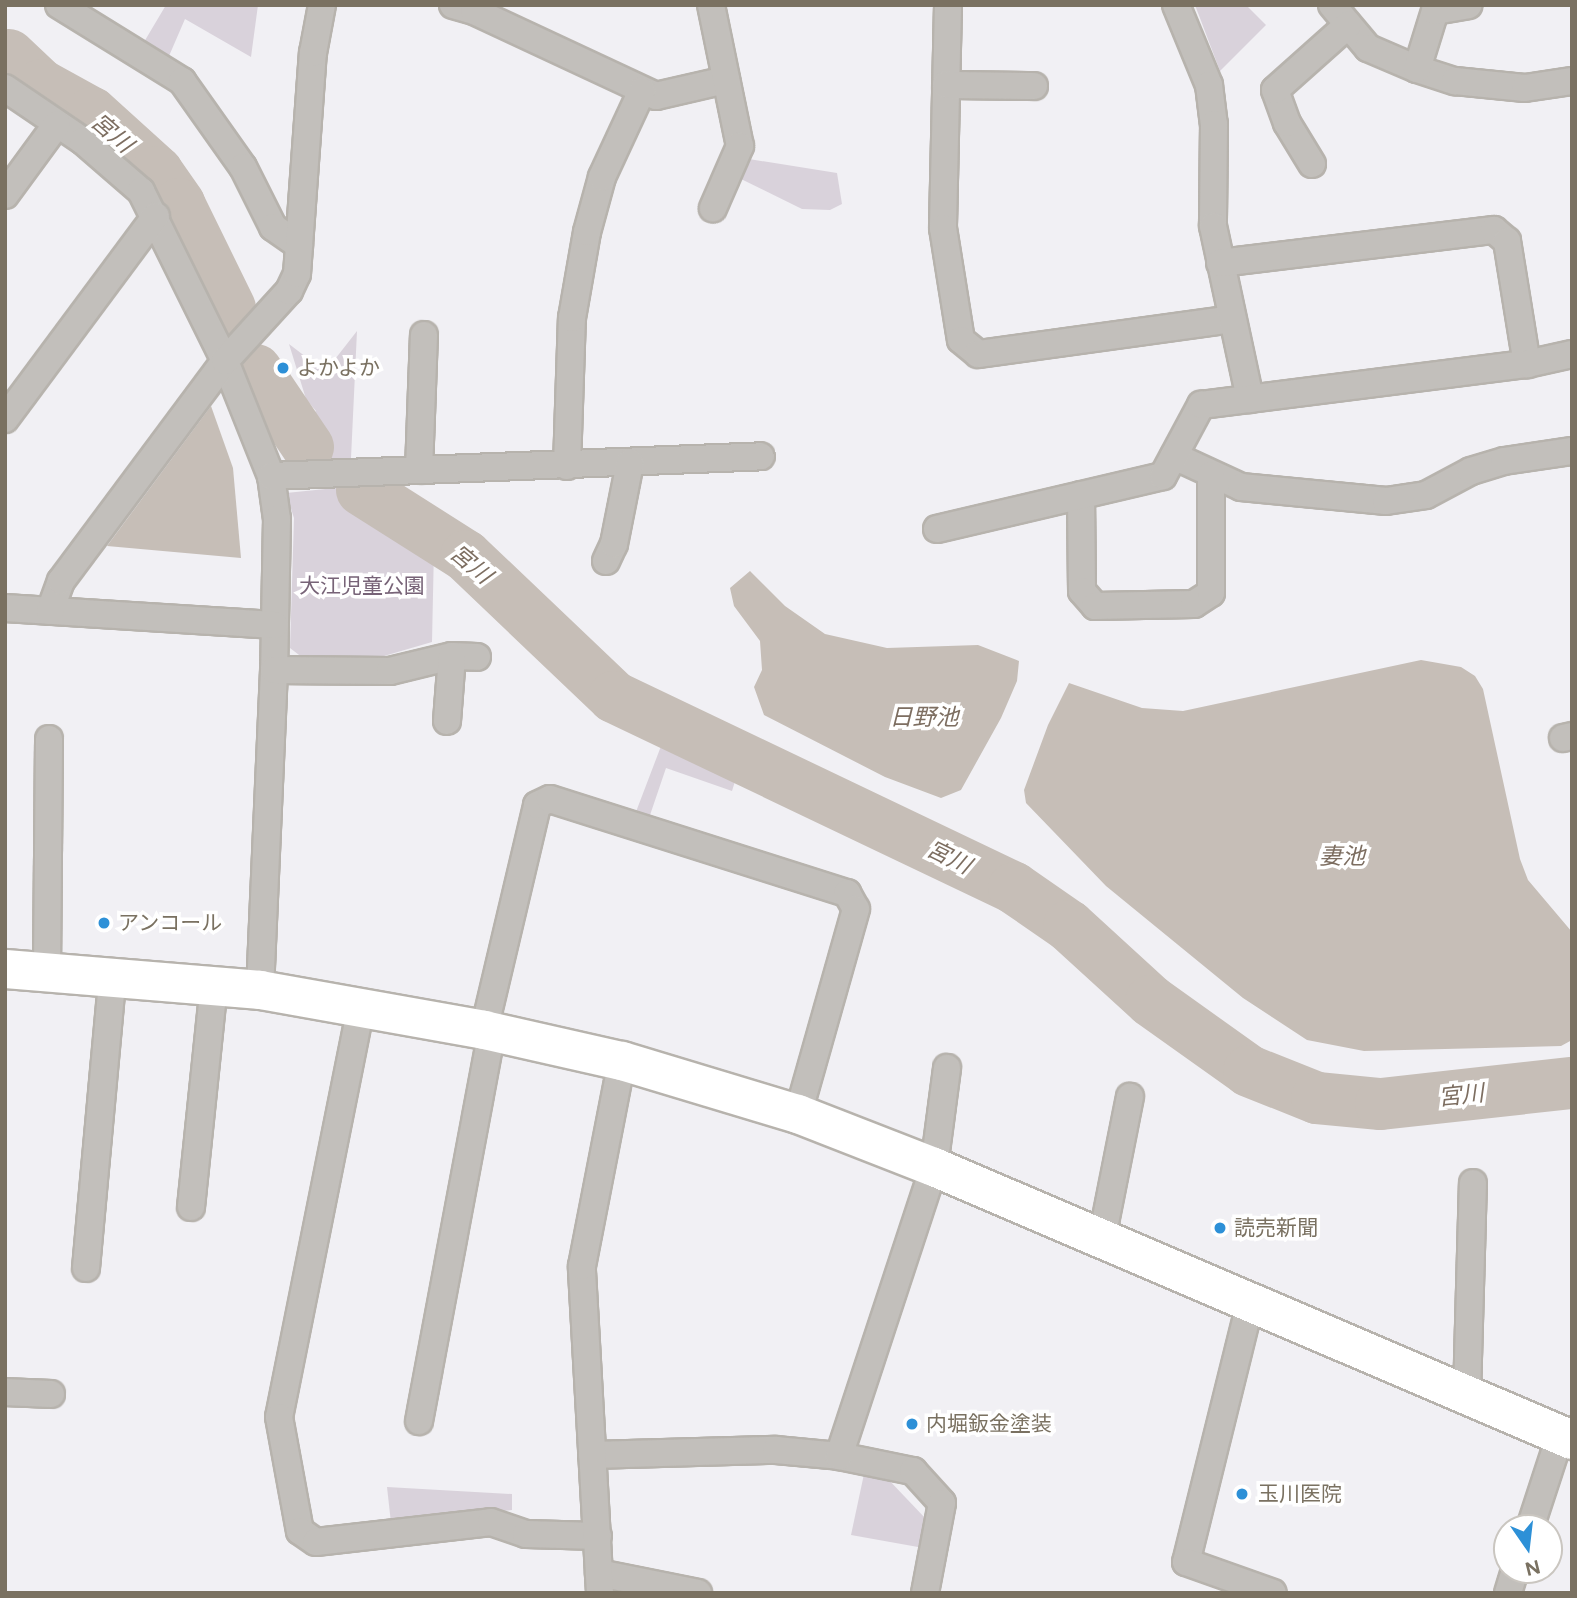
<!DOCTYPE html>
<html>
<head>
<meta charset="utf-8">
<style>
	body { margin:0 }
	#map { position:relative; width:1577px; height:1598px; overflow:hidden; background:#f1f0f4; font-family:Figtree,"Noto Sans JP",sans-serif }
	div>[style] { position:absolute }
	.green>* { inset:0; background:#d9d2db }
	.water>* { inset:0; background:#c6beb7 }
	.river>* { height:52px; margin:-26px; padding:0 26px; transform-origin:26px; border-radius:26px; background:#c6beb7 }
	.roads { filter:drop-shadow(2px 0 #b7b3ad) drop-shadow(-2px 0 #b7b3ad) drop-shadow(0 2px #b7b3ad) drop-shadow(0 -2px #b7b3ad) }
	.street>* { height:26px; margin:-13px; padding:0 13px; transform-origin:13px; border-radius:13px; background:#c2bfbb }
	.secondary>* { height:38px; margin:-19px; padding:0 19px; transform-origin:19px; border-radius:19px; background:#fff }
	.dots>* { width:19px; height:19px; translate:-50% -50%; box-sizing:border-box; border:4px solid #fff; border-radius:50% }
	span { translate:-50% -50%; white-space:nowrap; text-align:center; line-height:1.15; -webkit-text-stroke:7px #fff; paint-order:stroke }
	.poi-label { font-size:21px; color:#7a7161 }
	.left { translate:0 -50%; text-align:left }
	.park-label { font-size:21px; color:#776377 }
	.water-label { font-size:23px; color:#7d6e61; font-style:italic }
	.frame { position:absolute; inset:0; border:7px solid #7a7161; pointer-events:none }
	.north { position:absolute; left:1493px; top:1514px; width:70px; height:70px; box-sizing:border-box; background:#fff; border:2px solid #cac6c0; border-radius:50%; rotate:166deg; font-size:19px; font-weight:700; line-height:28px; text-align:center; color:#7a7161 }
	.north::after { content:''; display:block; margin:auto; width:24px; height:32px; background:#2d90d7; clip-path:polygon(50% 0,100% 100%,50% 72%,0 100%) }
</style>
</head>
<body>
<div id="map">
	<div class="green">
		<div style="clip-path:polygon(166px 5px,258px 5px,251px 57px,185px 19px,169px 56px,144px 42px)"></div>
		<div style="clip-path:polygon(1195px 5px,1246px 5px,1266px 25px,1220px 71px)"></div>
		<div style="clip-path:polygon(749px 159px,837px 173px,842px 204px,830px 210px,802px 209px,741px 179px)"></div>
		<div style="clip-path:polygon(357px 331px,351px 458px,331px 459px,300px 426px,316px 411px,306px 399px,289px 344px,319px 367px,332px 363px)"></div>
		<div style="clip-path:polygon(345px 487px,434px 548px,432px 642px,384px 656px,303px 658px,290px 648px,294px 518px,286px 493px)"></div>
		<div style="clip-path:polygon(666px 733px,741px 762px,732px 791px,666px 768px,648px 821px,634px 817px)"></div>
		<div style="clip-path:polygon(864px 1474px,886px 1477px,926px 1519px,918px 1547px,851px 1535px)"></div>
		<div style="clip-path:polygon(387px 1487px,512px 1494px,512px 1510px,391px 1523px)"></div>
	</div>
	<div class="water">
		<div style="clip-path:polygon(211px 406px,233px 468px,241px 558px,107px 546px)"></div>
		<div style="clip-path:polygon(750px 571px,785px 606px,825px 634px,887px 648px,978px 645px,1019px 661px,1017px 681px,1001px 718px,961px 790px,941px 798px,885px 777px,764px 715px,754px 687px,762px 670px,760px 641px,734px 606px,730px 588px)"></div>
		<div style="clip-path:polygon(1421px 660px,1461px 667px,1475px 676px,1483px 689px,1520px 859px,1528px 880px,1572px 932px,1572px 1040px,1561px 1046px,1364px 1051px,1307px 1040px,1243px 998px,1106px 886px,1026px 803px,1024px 790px,1048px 725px,1069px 683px,1142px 708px,1183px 711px)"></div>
	</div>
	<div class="river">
		<div style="left:9px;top:55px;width:44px;rotate:43.2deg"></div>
		<div style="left:41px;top:85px;width:58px;rotate:28.8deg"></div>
		<div style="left:92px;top:113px;width:88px;rotate:42.2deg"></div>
		<div style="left:157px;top:172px;width:39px;rotate:55deg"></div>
		<div style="left:179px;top:204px;width:116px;rotate:63.9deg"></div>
		<div style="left:256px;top:370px;width:93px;rotate:56deg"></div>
		<div style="left:362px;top:490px;width:123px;rotate:32.4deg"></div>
		<div style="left:466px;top:556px;width:204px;rotate:43.6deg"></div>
		<div style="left:614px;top:697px;width:443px;rotate:25.5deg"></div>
		<div style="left:1014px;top:888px;width:67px;rotate:34.6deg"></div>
		<div style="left:1069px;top:926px;width:111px;rotate:42.4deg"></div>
		<div style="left:1151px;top:1001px;width:120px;rotate:35.5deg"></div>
		<div style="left:1249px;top:1071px;width:73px;rotate:21.7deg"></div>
		<div style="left:1317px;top:1098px;width:64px;rotate:5.4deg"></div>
		<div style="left:1381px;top:1104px;width:192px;rotate:-6.3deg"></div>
	</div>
	<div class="roads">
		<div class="street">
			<div style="left:59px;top:5px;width:145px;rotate:31.7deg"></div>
			<div style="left:182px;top:81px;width:105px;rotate:54.7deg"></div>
			<div style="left:243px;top:167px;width:67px;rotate:63.4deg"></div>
			<div style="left:273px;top:227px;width:32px;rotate:35deg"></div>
			<div style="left:453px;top:5px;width:22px;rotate:16deg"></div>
			<div style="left:474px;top:11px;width:201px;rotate:25deg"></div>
			<div style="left:656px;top:96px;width:72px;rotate:-12.9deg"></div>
			<div style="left:711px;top:5px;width:144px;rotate:78.4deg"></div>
			<div style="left:740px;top:146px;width:68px;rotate:113.5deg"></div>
			<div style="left:948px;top:5px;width:223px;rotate:91.3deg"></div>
			<div style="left:943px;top:228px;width:113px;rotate:80.9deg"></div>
			<div style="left:961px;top:340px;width:22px;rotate:39deg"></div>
			<div style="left:978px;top:354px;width:256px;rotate:-7.8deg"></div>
			<div style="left:1176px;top:5px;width:87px;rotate:67.6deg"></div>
			<div style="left:1209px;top:85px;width:39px;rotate:83deg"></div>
			<div style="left:1214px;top:124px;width:102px;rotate:90.6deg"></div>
			<div style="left:1213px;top:226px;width:177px;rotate:77.9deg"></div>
			<div style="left:1332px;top:5px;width:56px;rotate:50.1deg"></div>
			<div style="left:1368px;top:48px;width:53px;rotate:23.2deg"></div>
			<div style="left:1417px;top:69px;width:40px;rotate:18deg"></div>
			<div style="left:1455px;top:81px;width:70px;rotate:5.7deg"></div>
			<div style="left:1525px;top:88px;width:48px;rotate:-8.5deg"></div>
			<div style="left:1417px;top:69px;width:61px;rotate:-72.8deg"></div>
			<div style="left:1435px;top:11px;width:34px;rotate:-10deg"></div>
			<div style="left:946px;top:85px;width:88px;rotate:0.7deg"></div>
			<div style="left:5px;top:88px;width:94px;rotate:34.2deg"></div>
			<div style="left:83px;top:141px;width:77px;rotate:40.8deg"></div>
			<div style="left:141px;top:191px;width:190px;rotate:63.7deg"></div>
			<div style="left:225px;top:361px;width:124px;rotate:68.2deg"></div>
			<div style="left:271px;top:476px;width:43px;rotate:82.1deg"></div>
			<div style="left:277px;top:519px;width:151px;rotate:91.1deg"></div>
			<div style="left:274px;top:670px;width:320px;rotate:92.5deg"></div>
			<div style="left:1312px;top:164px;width:48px;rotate:-121.4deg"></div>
			<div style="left:1287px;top:123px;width:35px;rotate:-110deg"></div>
			<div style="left:1275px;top:90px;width:98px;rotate:-41.7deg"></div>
			<div style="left:5px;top:195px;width:88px;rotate:-53.8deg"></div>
			<div style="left:1220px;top:263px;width:276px;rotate:-6.9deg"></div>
			<div style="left:1494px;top:230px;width:17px;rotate:40deg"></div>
			<div style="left:1507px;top:241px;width:125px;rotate:80.8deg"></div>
			<div style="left:5px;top:419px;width:253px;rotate:-53.4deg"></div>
			<div style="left:1174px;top:456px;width:74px;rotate:24.8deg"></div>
			<div style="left:1241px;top:487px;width:146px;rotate:5.5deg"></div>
			<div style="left:1386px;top:501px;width:40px;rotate:-8.5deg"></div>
			<div style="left:1426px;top:495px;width:51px;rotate:-28.1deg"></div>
			<div style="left:1471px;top:471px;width:34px;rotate:-17deg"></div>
			<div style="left:1504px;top:461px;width:69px;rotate:-8.4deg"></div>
			<div style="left:567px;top:466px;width:148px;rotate:-88.1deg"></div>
			<div style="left:572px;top:318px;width:87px;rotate:-80.1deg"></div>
			<div style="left:587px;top:232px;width:57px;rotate:-74.7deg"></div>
			<div style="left:602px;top:177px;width:95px;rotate:-65.1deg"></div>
			<div style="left:419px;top:470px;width:135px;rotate:-87.9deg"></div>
			<div style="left:271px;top:476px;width:490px;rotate:-2.3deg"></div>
			<div style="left:1081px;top:495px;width:96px;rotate:89.4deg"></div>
			<div style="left:1082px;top:591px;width:20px;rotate:49deg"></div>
			<div style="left:1095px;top:606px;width:99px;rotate:-1.2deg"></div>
			<div style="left:1194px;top:604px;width:20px;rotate:-33deg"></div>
			<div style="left:1211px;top:593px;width:118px;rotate:-90deg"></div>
			<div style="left:937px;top:529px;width:232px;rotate:-13.2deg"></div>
			<div style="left:1163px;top:476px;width:81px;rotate:-61.8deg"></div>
			<div style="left:1201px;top:405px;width:329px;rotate:-7.2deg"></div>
			<div style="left:1527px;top:364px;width:46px;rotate:-12.5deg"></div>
			<div style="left:606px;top:561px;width:19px;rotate:-65deg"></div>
			<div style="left:614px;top:544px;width:83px;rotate:-78.8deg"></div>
			<div style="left:5px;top:608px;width:270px;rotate:3.6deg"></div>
			<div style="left:50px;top:611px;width:32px;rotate:-70deg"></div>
			<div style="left:61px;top:581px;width:274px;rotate:-53.3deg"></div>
			<div style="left:225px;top:361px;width:95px;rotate:-47.6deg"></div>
			<div style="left:289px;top:291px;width:19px;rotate:-65deg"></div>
			<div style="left:297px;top:274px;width:222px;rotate:-85.9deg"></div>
			<div style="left:313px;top:53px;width:49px;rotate:-79.4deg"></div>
			<div style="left:274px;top:670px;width:116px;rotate:0.5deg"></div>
			<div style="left:390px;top:671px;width:64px;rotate:-13.6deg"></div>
			<div style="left:452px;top:656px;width:25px;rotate:2deg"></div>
			<div style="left:447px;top:721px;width:65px;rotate:-85.6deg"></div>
			<div style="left:1563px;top:738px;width:9px;rotate:-13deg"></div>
			<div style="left:47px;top:970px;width:231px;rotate:-89.5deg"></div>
			<div style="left:361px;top:1007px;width:418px;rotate:101.3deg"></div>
			<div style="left:279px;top:1417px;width:116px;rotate:79.6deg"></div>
			<div style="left:300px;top:1531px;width:19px;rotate:35deg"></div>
			<div style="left:316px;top:1542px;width:176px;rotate:-6.5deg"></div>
			<div style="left:491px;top:1522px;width:37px;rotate:19deg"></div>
			<div style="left:526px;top:1534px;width:72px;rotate:1.6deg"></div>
			<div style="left:484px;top:1030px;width:231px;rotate:-76.7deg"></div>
			<div style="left:537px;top:805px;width:14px;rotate:-25deg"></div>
			<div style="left:550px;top:799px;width:312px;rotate:17.6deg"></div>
			<div style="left:847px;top:893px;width:18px;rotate:61deg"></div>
			<div style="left:856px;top:909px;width:213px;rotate:105.8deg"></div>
			<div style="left:191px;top:1207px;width:223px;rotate:-84.1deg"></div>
			<div style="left:1102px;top:1238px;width:144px;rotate:-78.8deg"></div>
			<div style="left:86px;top:1268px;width:295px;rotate:-84.8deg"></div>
			<div style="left:1251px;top:1300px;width:270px;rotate:103.9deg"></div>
			<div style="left:1186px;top:1562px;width:92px;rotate:19.6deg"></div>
			<div style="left:5px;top:1392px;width:46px;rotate:2.5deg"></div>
			<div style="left:1467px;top:1395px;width:212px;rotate:-88.4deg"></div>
			<div style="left:419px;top:1421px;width:396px;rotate:-79.4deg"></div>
			<div style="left:592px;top:1455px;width:184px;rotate:-1.6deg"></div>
			<div style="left:776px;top:1450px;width:63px;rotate:5.4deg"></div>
			<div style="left:839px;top:1456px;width:76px;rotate:11.5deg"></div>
			<div style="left:913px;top:1471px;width:43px;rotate:47.8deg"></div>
			<div style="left:942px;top:1503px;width:92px;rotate:100.7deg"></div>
			<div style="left:839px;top:1456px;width:304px;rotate:-71.8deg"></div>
			<div style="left:934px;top:1167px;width:100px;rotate:-82.5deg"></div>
			<div style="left:1530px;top:1528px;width:103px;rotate:-71.9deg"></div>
			<div style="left:599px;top:1573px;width:101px;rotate:11.4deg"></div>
			<div style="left:600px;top:1593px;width:327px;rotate:-93.2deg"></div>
			<div style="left:582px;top:1266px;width:209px;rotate:-79deg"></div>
			<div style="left:1508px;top:1593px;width:24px;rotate:-73deg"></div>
		</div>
		<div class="secondary">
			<div style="left:5px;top:969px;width:256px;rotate:4.7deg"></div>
			<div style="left:260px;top:990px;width:228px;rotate:10.1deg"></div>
			<div style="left:484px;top:1030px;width:141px;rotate:12.7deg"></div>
			<div style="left:622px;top:1061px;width:184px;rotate:16.8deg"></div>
			<div style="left:798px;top:1114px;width:146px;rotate:21.3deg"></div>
			<div style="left:934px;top:1167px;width:694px;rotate:23.17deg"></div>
		</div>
	</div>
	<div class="dots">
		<div style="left:283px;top:368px;background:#2d90d7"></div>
		<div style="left:104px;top:923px;background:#2d90d7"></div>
		<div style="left:1220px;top:1228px;background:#2d90d7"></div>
		<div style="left:912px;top:1424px;background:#2d90d7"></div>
		<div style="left:1242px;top:1494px;background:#2d90d7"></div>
	</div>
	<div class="poi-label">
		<span class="left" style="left:297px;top:368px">よかよか</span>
		<span class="left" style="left:118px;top:923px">アンコール</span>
		<span class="left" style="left:1234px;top:1228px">読売新聞</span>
		<span class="left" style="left:926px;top:1424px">内堀鈑金塗装</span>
		<span class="left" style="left:1258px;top:1494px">玉川医院</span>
	</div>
	<div class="park-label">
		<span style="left:362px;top:586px">大江児童公園</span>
	</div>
	<div class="water-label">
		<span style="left:112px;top:133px;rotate:41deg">宮川</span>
		<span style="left:471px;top:564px;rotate:40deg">宮川</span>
		<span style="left:924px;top:717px">日野池</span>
		<span style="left:1342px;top:856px">妻池</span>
		<span style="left:949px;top:857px;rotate:26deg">宮川</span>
		<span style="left:1461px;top:1095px;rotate:-6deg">宮川</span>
	</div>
	<div class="frame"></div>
	<div class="north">N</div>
</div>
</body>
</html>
